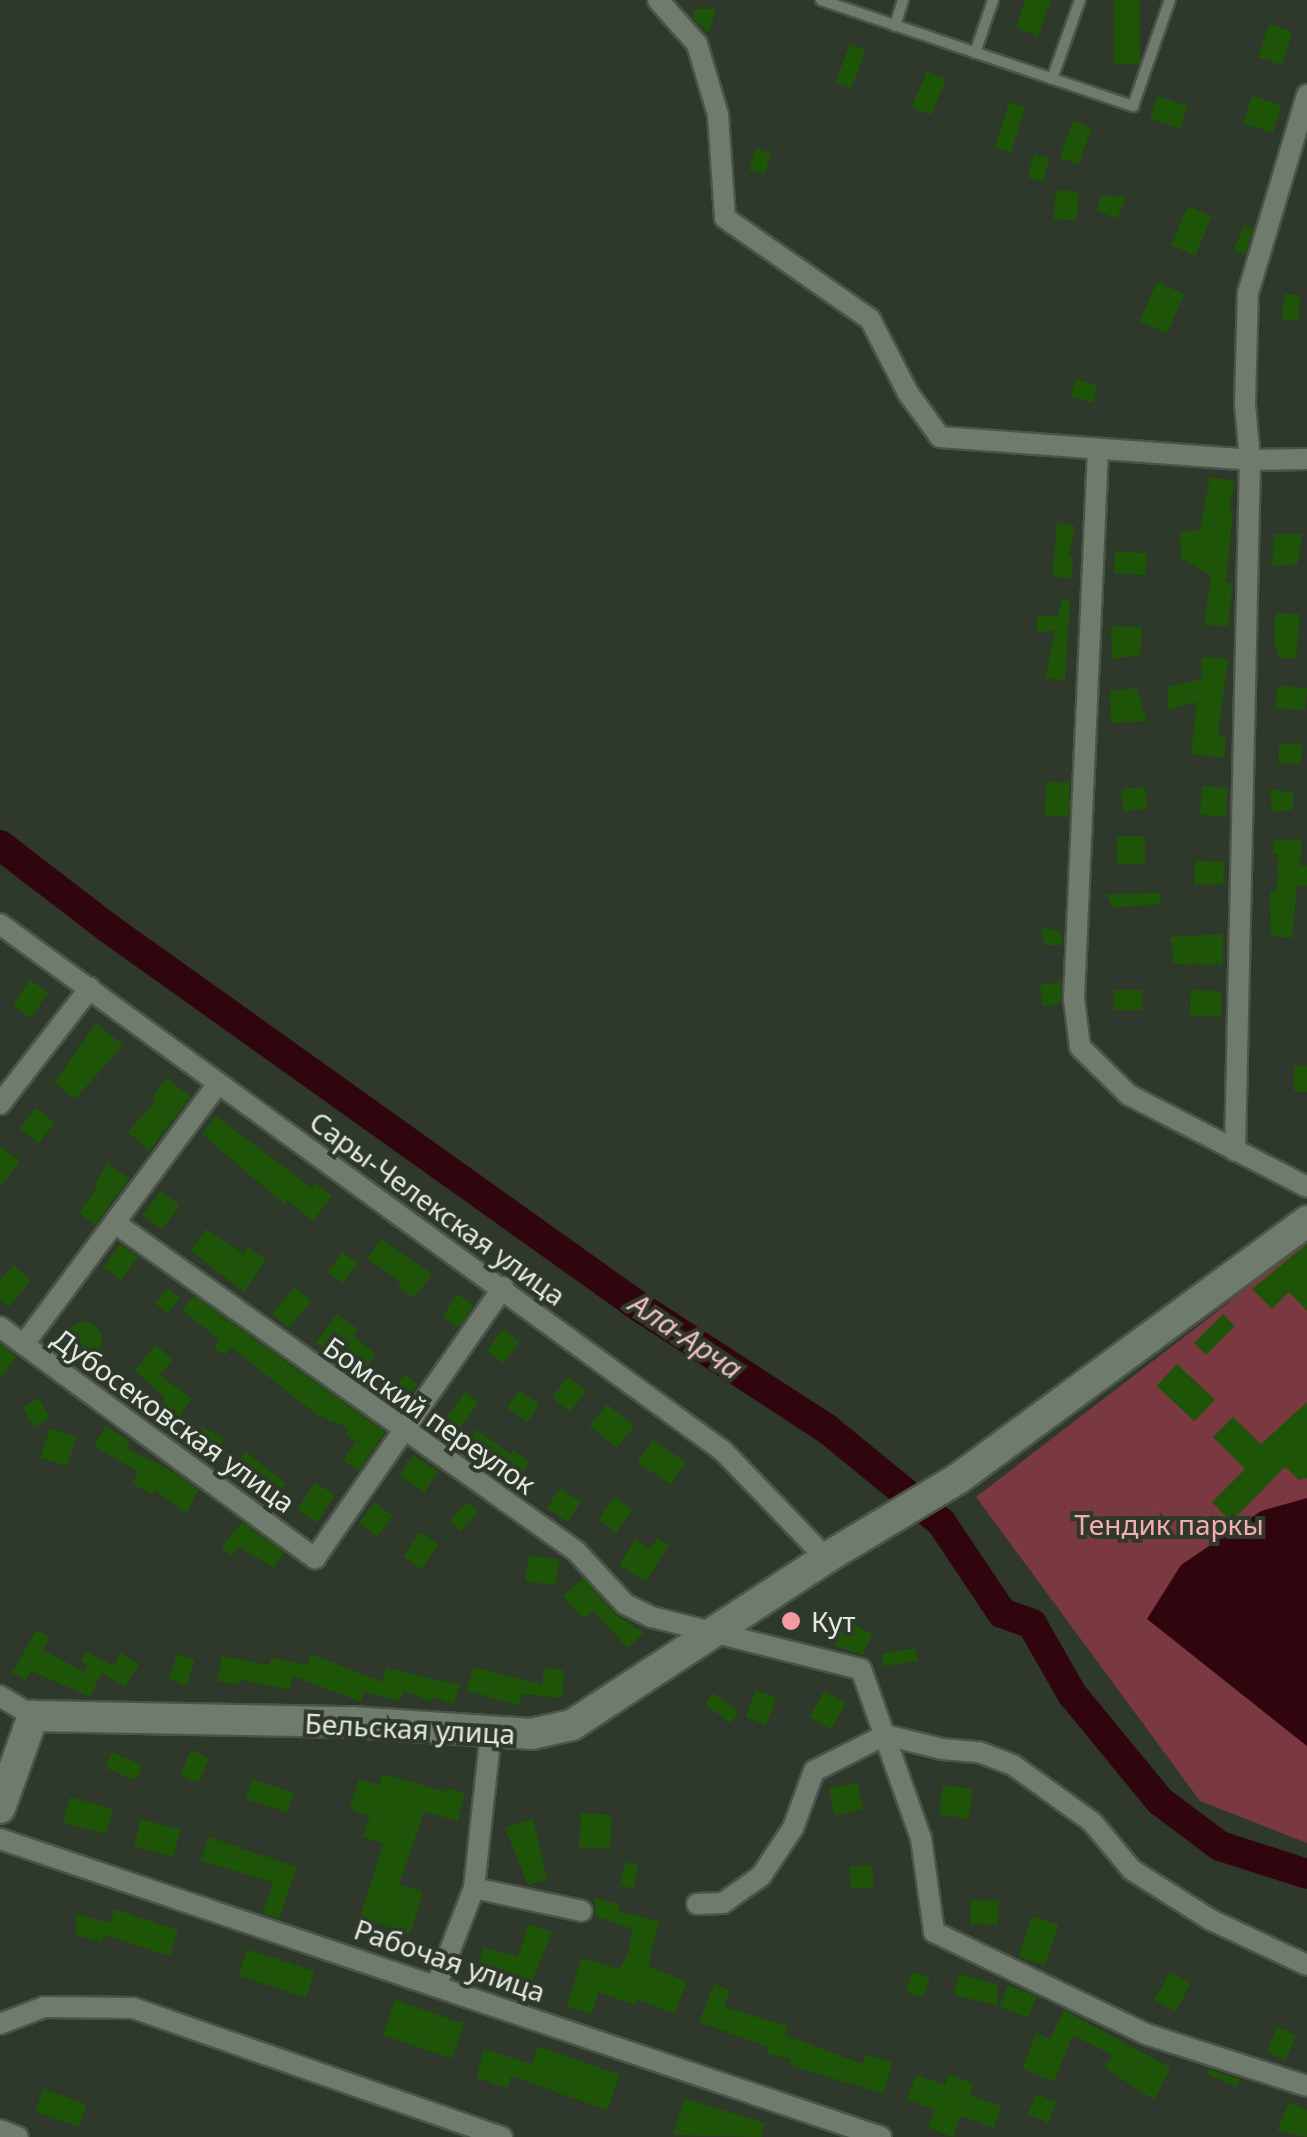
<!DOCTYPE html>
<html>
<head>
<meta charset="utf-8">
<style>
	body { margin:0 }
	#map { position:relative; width:1307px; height:2137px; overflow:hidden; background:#2e382b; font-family:"Noto Sans",sans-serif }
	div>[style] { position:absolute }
	.green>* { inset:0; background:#7a3941 }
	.water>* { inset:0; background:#31050e }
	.river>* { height:30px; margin:-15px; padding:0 15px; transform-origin:15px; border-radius:15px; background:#31050e }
	.building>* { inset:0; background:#1e5407; transform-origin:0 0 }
	.round { border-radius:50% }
	.roads { filter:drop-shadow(2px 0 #4b5449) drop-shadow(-2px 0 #4b5449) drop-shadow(0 2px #4b5449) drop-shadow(0 -2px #4b5449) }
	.lane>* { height:10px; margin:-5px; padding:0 5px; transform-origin:5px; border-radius:5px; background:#6f7b6c }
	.street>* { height:20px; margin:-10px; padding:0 10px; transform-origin:10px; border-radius:10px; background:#6f7b6c }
	.secondary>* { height:30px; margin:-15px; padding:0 15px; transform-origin:15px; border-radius:15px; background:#6f7b6c }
	.dots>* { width:28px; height:28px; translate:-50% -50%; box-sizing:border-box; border:5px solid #2e382b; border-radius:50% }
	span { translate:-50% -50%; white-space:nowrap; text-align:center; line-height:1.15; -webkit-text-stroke:8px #2e382b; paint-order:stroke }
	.street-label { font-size:28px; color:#e3e9e1 }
	.park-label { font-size:28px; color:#f6abb1 }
	.poi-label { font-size:28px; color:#e3e9e1 }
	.left { translate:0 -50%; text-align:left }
	.water-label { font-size:30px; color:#f0bdc0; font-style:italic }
</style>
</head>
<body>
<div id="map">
	<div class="green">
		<div style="clip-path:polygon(1307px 1235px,1307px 1843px,1200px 1801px,976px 1497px,1223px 1307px)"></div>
	</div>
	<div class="water">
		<div style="clip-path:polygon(1307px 1498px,1307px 1746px,1147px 1619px,1181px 1565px,1261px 1511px)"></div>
	</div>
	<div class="river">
		<div style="left:0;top:845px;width:136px;rotate:37.5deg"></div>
		<div style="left:108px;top:928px;width:655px;rotate:35.49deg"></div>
		<div style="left:641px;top:1308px;width:221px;rotate:33deg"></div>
		<div style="left:826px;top:1428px;width:149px;rotate:39.3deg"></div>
		<div style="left:941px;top:1522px;width:110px;rotate:56.2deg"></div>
		<div style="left:1002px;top:1613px;width:32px;rotate:20deg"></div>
		<div style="left:1032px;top:1624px;width:81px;rotate:60.3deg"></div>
		<div style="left:1072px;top:1694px;width:139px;rotate:50.6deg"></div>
		<div style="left:1160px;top:1801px;width:75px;rotate:36.9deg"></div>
		<div style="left:1220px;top:1846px;width:91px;rotate:17.8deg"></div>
	</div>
	<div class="building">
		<div style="clip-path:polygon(1025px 0,1051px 0,1038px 37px,1016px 27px)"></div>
		<div style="left:1114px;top:0;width:26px;height:64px"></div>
		<div style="clip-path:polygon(695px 9px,716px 9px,709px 33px,693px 19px)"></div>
		<div style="left:1269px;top:24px;width:25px;height:35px;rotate:18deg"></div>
		<div style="left:850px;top:44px;width:17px;height:41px;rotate:21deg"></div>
		<div style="left:927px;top:71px;width:21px;height:39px;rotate:23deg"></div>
		<div style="left:1157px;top:96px;width:32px;height:24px;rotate:18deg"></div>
		<div style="left:1252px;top:96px;width:31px;height:29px;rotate:17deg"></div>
		<div style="left:1009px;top:102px;width:17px;height:48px;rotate:17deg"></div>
		<div style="left:1073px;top:121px;width:20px;height:39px;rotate:20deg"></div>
		<div style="left:756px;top:148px;width:16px;height:23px;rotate:18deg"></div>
		<div style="left:1034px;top:154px;width:16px;height:24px;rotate:15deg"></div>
		<div style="left:1056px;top:190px;width:23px;height:29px;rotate:5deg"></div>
		<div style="clip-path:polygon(1102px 195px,1126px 197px,1117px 219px,1096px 210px)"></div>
		<div style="left:1188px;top:206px;width:26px;height:43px;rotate:23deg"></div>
		<div style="clip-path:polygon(1244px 225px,1253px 229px,1245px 255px,1234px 250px)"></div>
		<div style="left:1157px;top:282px;width:30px;height:43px;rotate:24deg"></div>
		<div style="left:1284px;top:294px;width:16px;height:26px;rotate:4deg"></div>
		<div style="left:1076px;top:379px;width:23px;height:18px;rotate:18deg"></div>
		<div style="clip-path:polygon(1210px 477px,1235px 481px,1229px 510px,1233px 510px,1226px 583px,1233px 583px,1228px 626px,1204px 625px,1211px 576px,1181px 558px,1180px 532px,1200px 530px)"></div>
		<div style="clip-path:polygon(1057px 522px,1075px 526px,1069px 556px,1073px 557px,1072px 578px,1052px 577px)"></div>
		<div style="clip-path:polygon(1274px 534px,1302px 534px,1298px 564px,1272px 566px)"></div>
		<div style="left:1115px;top:551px;width:32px;height:22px;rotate:4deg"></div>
		<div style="clip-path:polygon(1062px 599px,1070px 601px,1065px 680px,1045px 678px,1055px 631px,1036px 632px,1038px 616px,1058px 616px)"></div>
		<div style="clip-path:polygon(1275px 613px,1300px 614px,1296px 658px,1279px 658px,1274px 642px)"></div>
		<div style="clip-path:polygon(1111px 626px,1142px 627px,1140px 655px,1112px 659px)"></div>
		<div style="clip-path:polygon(1202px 657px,1228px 658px,1218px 736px,1226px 737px,1224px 758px,1191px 754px,1197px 702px,1168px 710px,1168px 687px,1202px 679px)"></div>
		<div style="left:1277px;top:686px;width:30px;height:22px;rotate:4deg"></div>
		<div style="clip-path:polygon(1137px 688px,1147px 721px,1111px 723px,1110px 691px)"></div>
		<div style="left:1279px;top:744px;width:23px;height:19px;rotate:2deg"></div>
		<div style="left:1046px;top:782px;width:24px;height:34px;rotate:2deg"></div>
		<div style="left:1202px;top:786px;width:26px;height:29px;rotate:4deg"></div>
		<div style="left:1145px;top:787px;width:22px;height:24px;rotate:85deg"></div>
		<div style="clip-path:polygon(1270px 789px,1294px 793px,1293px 810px,1272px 812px)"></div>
		<div style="left:1117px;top:836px;width:28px;height:28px"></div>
		<div style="clip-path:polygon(1274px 839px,1302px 840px,1300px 866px,1307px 866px,1307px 886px,1297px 885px,1292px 938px,1271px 936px,1270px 892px,1277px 891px,1278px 854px,1272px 854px)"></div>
		<div style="left:1195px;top:861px;width:29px;height:23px;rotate:2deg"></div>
		<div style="clip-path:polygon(1160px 893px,1161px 904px,1113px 908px,1106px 894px)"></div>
		<div style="clip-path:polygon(1042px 928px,1061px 931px,1063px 945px,1044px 945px)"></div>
		<div style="clip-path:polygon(1223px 934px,1223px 965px,1174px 964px,1170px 937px)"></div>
		<div style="left:30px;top:980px;width:22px;height:31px;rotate:34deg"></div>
		<div style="clip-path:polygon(1061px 982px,1061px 1003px,1043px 1007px,1040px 985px)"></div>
		<div style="left:1142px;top:990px;width:20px;height:28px;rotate:90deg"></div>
		<div style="left:1191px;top:990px;width:31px;height:26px;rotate:2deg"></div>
		<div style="clip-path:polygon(96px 1023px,123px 1045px,75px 1099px,54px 1083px)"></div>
		<div style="left:1294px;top:1066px;width:13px;height:26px"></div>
		<div style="clip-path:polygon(166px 1078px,191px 1096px,149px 1151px,128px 1132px,156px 1101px,152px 1098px)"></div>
		<div style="left:36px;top:1108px;width:24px;height:26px;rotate:38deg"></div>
		<div style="clip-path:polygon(216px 1116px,312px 1188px,316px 1183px,332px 1196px,313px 1221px,287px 1200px,284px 1204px,202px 1134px)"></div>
		<div style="clip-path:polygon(0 1146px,20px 1162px,0 1187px)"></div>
		<div style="clip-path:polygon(108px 1164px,129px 1179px,95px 1225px,79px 1213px,98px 1187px,94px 1184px)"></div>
		<div style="left:160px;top:1191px;width:24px;height:30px;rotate:35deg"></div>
		<div style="clip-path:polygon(206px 1229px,244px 1254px,248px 1247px,266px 1260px,244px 1292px,191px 1251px)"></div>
		<div style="clip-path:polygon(381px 1239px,432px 1274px,414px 1298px,397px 1286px,401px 1282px,367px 1259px)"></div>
		<div style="left:120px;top:1244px;width:22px;height:29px;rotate:36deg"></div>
		<div style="clip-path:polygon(1307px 1244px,1307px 1311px,1289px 1292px,1272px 1309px,1252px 1289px)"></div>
		<div style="left:342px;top:1252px;width:19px;height:25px;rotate:35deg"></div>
		<div style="clip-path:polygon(13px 1265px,31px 1281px,9px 1307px,0 1299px,0 1280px)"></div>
		<div style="left:294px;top:1287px;width:22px;height:35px;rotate:39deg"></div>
		<div style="left:168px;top:1288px;width:16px;height:20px;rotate:40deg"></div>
		<div style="left:457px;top:1294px;width:20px;height:27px;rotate:33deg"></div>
		<div style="clip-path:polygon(194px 1296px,385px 1432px,359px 1471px,343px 1460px,356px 1442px,345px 1434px,348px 1428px,317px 1415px,231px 1347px,225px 1355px,214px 1348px,219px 1340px,182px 1310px)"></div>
		<div style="clip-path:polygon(337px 1314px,358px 1329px,353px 1336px,376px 1354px,358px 1379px,316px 1342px)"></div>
		<div style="left:1223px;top:1314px;width:17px;height:41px;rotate:45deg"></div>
		<div class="round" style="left:66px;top:1322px;width:36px;height:36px"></div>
		<div style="left:503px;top:1329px;width:21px;height:27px;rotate:37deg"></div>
		<div style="clip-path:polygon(0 1344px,16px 1356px,0 1380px)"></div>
		<div style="clip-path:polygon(156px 1345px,173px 1360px,160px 1375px,192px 1399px,175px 1423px,156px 1409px,165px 1397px,134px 1371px)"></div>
		<div style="left:1177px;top:1364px;width:52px;height:30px;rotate:43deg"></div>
		<div style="left:405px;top:1374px;width:17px;height:28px;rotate:40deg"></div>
		<div style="left:568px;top:1377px;width:23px;height:26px;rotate:38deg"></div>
		<div style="left:519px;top:1390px;width:25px;height:22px;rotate:34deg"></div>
		<div style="left:465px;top:1392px;width:17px;height:32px;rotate:36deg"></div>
		<div style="left:39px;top:1398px;width:23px;height:19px;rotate:61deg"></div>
		<div style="clip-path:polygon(1307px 1402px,1307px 1478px,1299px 1480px,1285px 1467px,1231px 1522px,1212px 1502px,1245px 1469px,1213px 1437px,1233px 1417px,1261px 1444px)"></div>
		<div style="left:607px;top:1404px;width:35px;height:28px;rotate:39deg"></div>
		<div style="clip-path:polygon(106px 1426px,130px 1441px,126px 1448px,176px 1473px,198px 1490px,186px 1514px,155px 1490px,153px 1495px,132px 1484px,138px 1472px,94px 1446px)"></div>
		<div style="left:202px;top:1427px;width:25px;height:25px;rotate:29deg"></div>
		<div style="left:50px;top:1428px;width:28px;height:31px;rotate:18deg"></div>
		<div style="clip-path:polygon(476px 1429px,510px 1454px,513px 1450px,530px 1462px,514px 1487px,460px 1451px)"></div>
		<div style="left:652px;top:1440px;width:40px;height:27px;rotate:33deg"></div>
		<div style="left:245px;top:1452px;width:51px;height:23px;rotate:37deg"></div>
		<div style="left:413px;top:1455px;width:30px;height:25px;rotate:33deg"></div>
		<div style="left:315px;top:1482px;width:24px;height:33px;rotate:33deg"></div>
		<div style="left:560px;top:1488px;width:25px;height:24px;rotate:34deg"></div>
		<div style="left:614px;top:1497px;width:22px;height:28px;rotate:34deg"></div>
		<div style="left:375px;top:1502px;width:23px;height:26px;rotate:38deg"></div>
		<div style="left:467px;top:1502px;width:15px;height:26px;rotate:42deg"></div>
		<div style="clip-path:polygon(242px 1522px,284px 1552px,274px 1568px,239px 1547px,232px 1556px,221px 1547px)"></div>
		<div style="left:420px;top:1532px;width:22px;height:30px;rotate:34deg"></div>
		<div style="clip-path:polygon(657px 1538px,669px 1545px,646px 1582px,619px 1565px,635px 1539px,650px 1549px)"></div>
		<div style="left:529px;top:1555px;width:31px;height:26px;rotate:9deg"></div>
		<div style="clip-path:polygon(583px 1578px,615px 1614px,644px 1633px,627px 1648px,594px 1611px,584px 1619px,563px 1596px)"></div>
		<div style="clip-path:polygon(846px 1621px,873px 1634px,863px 1655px,834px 1646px)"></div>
		<div style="clip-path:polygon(36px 1630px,50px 1637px,43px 1650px,84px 1672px,87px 1665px,81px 1661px,86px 1652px,114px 1666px,121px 1653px,139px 1664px,125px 1687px,102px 1673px,90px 1697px,31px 1671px,26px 1680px,12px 1673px)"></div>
		<div style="left:916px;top:1648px;width:13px;height:35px;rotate:81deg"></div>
		<div style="left:177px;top:1654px;width:19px;height:27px;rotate:18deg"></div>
		<div style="clip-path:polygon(311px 1654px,382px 1682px,386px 1668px,460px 1685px,454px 1704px,432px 1697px,431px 1702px,403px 1691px,400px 1701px,364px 1692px,361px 1702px,293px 1676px,290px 1690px,240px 1680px,239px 1685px,217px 1681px,222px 1656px,269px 1665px,271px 1658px,307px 1665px)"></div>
		<div style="clip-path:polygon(474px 1667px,542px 1685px,544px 1668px,564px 1670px,563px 1698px,522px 1694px,519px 1706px,466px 1690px)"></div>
		<div style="left:756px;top:1690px;width:22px;height:29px;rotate:21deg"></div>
		<div style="left:824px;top:1691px;width:25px;height:30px;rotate:29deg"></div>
		<div style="left:713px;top:1693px;width:32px;height:14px;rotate:36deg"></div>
		<div style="left:191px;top:1750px;width:20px;height:27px;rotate:24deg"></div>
		<div style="left:112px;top:1752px;width:33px;height:17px;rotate:23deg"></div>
		<div style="clip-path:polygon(383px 1774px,446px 1792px,447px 1788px,465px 1793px,458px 1821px,424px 1812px,399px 1884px,423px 1892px,410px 1934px,360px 1918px,383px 1844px,363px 1837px,370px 1816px,349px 1809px,359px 1779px,379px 1785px)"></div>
		<div style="left:252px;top:1779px;width:44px;height:21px;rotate:18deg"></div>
		<div style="left:857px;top:1782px;width:28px;height:29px;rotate:77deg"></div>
		<div style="left:943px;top:1785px;width:30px;height:30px;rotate:8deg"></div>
		<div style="left:70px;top:1797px;width:45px;height:26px;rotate:16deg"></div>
		<div style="left:581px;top:1813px;width:31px;height:34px;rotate:4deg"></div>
		<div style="left:141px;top:1819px;width:41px;height:28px;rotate:15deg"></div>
		<div style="clip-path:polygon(533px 1819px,547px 1879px,528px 1885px,505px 1828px)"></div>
		<div style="clip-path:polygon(208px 1837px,297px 1867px,279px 1919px,263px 1913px,273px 1882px,201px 1861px)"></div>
		<div style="left:625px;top:1862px;width:14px;height:24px;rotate:12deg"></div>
		<div style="left:872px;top:1865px;width:22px;height:23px;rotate:85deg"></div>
		<div style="clip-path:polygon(595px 1897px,620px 1905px,618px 1911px,659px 1921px,648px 1966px,687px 1982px,674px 2014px,637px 1999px,635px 2005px,598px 1992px,592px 2014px,567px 2007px,581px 1958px,619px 1969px,627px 1955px,633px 1929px,595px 1916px)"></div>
		<div style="left:971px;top:1900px;width:28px;height:24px;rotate:2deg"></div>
		<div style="clip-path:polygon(115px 1909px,178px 1930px,170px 1956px,104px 1935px,102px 1942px,76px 1935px,76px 1914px,110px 1923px)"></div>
		<div style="left:1032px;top:1916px;width:28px;height:43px;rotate:18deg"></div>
		<div style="clip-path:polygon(529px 1924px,552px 1932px,529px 1989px,477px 1973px,483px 1948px,518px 1956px)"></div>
		<div style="left:247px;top:1949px;width:71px;height:28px;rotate:18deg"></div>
		<div style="left:913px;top:1972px;width:18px;height:21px;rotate:19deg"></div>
		<div style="left:1170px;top:1972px;width:24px;height:32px;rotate:30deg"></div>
		<div style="clip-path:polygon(960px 1974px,998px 1985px,997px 2005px,953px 1995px)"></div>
		<div style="clip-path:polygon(714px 1984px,730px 1990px,724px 2007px,787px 2026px,785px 2035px,863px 2064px,865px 2055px,892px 2062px,884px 2094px,805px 2070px,789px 2063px,790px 2059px,767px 2054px,768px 2047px,699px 2022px)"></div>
		<div style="left:1008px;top:1985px;width:31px;height:23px;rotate:22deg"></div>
		<div style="left:395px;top:2000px;width:73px;height:37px;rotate:19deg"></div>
		<div style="clip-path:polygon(1064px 2010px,1171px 2068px,1154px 2100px,1105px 2068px,1112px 2055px,1073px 2035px,1054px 2082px,1022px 2069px,1036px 2033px,1050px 2039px)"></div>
		<div style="left:1277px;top:2027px;width:21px;height:27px;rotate:23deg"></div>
		<div style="clip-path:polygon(538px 2046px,620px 2075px,607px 2110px,511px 2076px,508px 2088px,476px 2078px,484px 2049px,532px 2064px)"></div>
		<div style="clip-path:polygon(1208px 2069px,1240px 2079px,1237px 2087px,1206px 2074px)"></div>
		<div style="clip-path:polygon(949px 2074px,974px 2084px,969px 2095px,1001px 2106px,994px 2128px,961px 2116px,953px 2137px,928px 2128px,935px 2109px,907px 2100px,916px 2075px,945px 2085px)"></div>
		<div style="left:43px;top:2089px;width:46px;height:24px;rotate:19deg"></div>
		<div style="left:1036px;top:2094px;width:22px;height:22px;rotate:22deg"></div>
		<div style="clip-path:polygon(684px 2098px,765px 2123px,761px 2137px,673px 2135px)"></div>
		<div style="clip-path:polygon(1289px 2102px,1307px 2110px,1307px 2137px,1277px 2131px)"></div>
	</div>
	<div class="roads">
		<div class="lane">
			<div style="left:821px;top:0;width:330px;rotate:18.8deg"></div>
			<div style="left:1133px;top:106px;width:112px;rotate:-70.8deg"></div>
			<div style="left:895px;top:26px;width:27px;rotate:-73deg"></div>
			<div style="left:975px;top:53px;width:56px;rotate:-71.2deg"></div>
			<div style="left:1052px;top:79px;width:84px;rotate:-70.5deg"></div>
		</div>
		<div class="street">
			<div style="left:658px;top:0;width:59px;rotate:48.4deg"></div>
			<div style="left:697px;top:44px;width:74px;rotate:73.5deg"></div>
			<div style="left:718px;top:115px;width:103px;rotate:86.1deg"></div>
			<div style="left:725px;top:218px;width:177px;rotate:34.9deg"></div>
			<div style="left:870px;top:319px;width:83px;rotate:62.8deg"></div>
			<div style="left:908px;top:393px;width:54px;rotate:54deg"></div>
			<div style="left:940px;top:437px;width:311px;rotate:4.2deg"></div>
			<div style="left:1250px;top:460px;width:57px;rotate:-1deg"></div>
			<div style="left:1098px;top:449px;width:551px;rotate:92.5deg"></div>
			<div style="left:1074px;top:999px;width:48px;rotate:82.9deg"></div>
			<div style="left:1080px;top:1047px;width:69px;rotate:44.4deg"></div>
			<div style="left:1129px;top:1095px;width:200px;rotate:27.3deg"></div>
			<div style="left:0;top:924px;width:895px;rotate:36.09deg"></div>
			<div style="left:723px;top:1451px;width:149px;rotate:46.1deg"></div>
			<div style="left:0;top:1104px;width:147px;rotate:-52.2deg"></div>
			<div style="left:1235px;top:1151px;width:691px;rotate:-88.76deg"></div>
			<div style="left:1250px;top:460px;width:56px;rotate:-95.1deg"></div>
			<div style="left:1245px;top:404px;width:111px;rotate:-88.5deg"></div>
			<div style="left:1248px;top:293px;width:207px;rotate:-73.4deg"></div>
			<div style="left:115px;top:1223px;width:566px;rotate:35.43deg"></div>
			<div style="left:576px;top:1551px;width:72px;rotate:47.2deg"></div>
			<div style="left:625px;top:1604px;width:30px;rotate:26deg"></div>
			<div style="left:652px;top:1617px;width:215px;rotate:14deg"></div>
			<div style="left:861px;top:1669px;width:179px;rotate:70.5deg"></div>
			<div style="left:921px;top:1838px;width:95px;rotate:82.1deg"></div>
			<div style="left:934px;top:1932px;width:235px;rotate:25.7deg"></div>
			<div style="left:1146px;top:2034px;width:169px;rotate:17.9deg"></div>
			<div style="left:0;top:1327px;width:391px;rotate:36.3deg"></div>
			<div style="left:315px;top:1558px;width:330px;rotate:-55.2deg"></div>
			<div style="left:24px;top:1344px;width:324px;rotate:-53.3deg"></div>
			<div style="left:0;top:1696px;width:39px;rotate:31deg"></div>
			<div style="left:0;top:1839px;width:930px;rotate:18.69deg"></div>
			<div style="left:474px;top:1888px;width:110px;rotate:12deg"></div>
			<div style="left:697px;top:1904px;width:26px;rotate:-2deg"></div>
			<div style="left:723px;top:1903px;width:47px;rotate:-35.4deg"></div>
			<div style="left:761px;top:1876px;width:58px;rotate:-56.3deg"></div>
			<div style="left:793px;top:1828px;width:61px;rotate:-69.8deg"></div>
			<div style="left:814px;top:1771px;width:80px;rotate:-26.9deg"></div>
			<div style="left:885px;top:1735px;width:59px;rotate:13.8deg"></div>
			<div style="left:942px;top:1749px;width:37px;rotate:5deg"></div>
			<div style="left:979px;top:1752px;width:36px;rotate:21deg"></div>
			<div style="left:1013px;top:1765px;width:97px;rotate:35.8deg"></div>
			<div style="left:1092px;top:1822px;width:62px;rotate:50.2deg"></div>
			<div style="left:1132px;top:1870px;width:93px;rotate:32.3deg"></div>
			<div style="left:1211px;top:1920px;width:106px;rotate:25.1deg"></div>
			<div style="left:437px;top:1984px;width:103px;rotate:-68.9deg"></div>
			<div style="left:474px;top:1888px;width:158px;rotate:-83.8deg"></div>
			<div style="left:0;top:2024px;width:47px;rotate:-21.1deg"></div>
			<div style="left:44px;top:2007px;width:89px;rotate:0.6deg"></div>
			<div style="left:133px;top:2008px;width:391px;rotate:19.3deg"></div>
			<div style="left:0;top:2130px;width:19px;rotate:21deg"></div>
		</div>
		<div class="secondary">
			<div style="left:0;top:1808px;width:98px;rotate:-70.3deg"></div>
			<div style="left:33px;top:1716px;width:319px;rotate:1.1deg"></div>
			<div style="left:352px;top:1722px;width:179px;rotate:3.8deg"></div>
			<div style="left:531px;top:1734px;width:42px;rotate:-12.4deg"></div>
			<div style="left:572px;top:1725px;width:304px;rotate:-33.3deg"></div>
			<div style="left:826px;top:1558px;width:155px;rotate:-31deg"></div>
			<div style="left:959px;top:1478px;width:433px;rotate:-36.4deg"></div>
		</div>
	</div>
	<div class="dots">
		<div style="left:791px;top:1621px;background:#f49aa2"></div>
	</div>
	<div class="street-label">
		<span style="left:438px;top:1208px;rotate:36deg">Сары-Челекская улица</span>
		<span style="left:430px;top:1415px;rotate:35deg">Бомский переулок</span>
		<span style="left:174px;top:1420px;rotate:36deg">Дубосековская улица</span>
		<span style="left:410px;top:1728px;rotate:3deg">Бельская улица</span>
		<span style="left:450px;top:1960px;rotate:19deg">Рабочая улица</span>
	</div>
	<div class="park-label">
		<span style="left:1169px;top:1524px">Тендик паркы</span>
	</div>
	<div class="poi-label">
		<span class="left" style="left:811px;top:1621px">Кут</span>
	</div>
	<div class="water-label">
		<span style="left:686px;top:1336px;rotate:34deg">Ала-Арча</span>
	</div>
</div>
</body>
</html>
